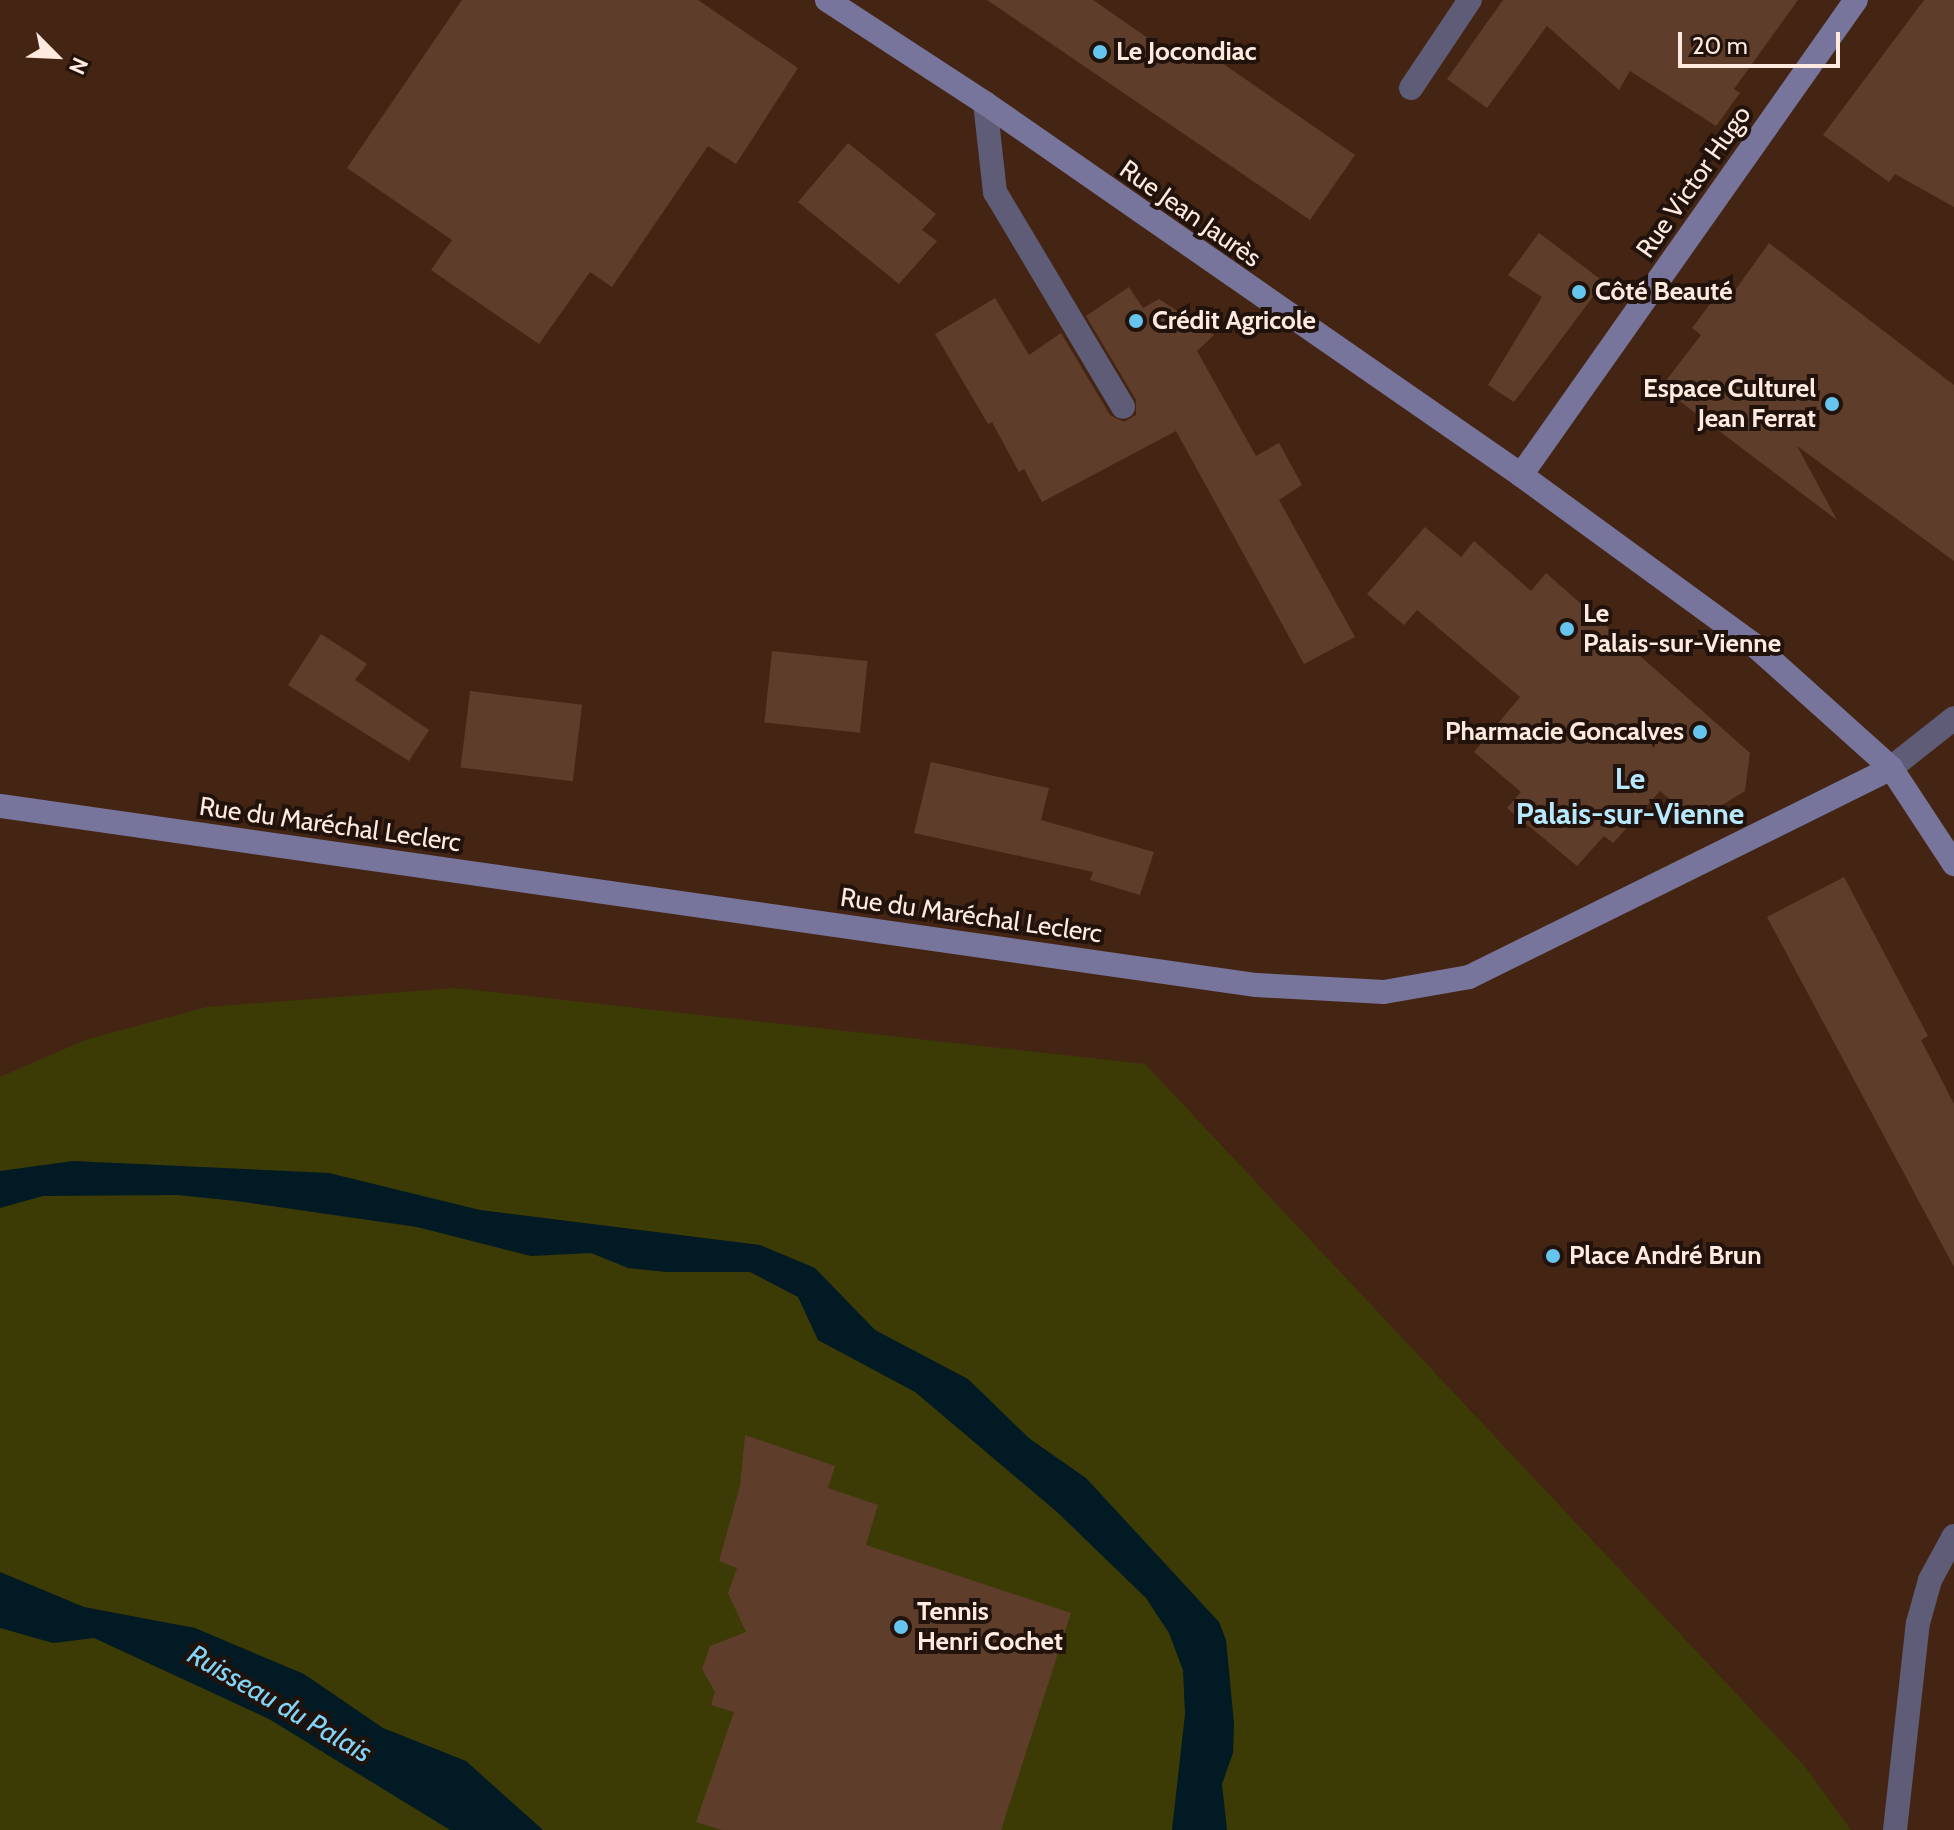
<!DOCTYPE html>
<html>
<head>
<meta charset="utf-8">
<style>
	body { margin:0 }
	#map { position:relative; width:1954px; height:1830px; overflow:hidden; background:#442514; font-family:Cabin,sans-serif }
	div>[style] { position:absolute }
	.green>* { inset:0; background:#3c3b05 }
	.water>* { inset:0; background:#021a24 }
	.building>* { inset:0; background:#5e3d2b; transform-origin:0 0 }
	.street>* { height:24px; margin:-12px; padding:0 12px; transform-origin:12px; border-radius:12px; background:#5e5c76 }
	.secondary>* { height:24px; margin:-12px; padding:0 12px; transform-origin:12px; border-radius:12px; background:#78759d }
	.dots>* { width:22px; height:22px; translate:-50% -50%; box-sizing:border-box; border:4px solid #21130b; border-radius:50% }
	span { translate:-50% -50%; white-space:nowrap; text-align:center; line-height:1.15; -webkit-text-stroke:8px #21130b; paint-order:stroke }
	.poi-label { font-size:26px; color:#ffeadf; font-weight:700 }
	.left { translate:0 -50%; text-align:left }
	.right { translate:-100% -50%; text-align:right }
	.street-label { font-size:26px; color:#ffeadf }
	.water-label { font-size:28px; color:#81d4fa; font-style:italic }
	.quarter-label { font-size:30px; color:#b6e8ff; font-weight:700 }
	.north { position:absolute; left:16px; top:16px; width:80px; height:80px; -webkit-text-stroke:6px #21130b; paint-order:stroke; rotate:114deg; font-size:22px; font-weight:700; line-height:32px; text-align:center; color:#ffeadf }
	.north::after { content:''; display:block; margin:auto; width:28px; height:36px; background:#ffeadf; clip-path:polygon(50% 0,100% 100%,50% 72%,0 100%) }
	.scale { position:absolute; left:1678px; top:32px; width:162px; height:36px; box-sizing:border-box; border:4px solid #ffeadf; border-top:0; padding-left:10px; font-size:24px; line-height:28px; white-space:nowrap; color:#ffeadf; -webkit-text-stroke:6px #21130b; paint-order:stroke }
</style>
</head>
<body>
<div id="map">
	<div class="green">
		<div style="clip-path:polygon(455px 988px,1145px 1064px,1806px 1768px,1851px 1830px,0 1830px,0 1077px,85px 1040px,207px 1007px)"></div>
	</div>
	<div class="water">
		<div style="clip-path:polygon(73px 1161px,329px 1173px,480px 1210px,760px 1245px,815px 1268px,875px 1330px,968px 1379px,1030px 1439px,1086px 1478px,1219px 1622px,1226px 1640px,1234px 1723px,1233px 1753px,1222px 1784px,1227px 1830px,1172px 1830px,1185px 1714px,1183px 1670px,1169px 1633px,1146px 1598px,1057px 1512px,915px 1392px,818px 1340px,798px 1297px,750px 1272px,666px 1272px,628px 1268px,591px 1253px,531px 1256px,417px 1227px,236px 1201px,177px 1195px,43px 1196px,0 1208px,0 1171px)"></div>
		<div style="clip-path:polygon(0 1572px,84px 1607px,195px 1628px,304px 1674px,383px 1728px,466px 1761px,543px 1830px,450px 1830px,269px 1719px,94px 1638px,53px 1643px,0 1628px)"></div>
	</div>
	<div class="building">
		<div style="clip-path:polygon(462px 0,698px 0,798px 68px,736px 164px,708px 146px,612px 287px,590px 272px,539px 344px,431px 270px,452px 240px,347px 168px)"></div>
		<div style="clip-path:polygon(987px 0,1093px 0,1181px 61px,1193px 43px,1355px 155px,1310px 220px)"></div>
		<div style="clip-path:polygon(1503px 0,1798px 0,1734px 89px,1740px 93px,1716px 126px,1630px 71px,1619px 90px,1547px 26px,1487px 108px,1447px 79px)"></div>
		<div style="clip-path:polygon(1924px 0,1954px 0,1954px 207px,1895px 174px,1889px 182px,1823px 135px)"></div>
		<div style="clip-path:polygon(848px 143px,936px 214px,922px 230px,937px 241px,899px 284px,798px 202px)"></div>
		<div style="clip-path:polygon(1539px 233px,1604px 282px,1514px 402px,1488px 385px,1542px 297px,1508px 275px)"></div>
		<div style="clip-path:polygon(1769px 243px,1954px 385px,1954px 561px,1797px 446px,1837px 520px,1661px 387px,1701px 335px,1692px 328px,1719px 292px,1729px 299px)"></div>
		<div style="clip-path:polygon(1129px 287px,1143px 308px,1159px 299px,1214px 335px,1197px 351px,1256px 456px,1279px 443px,1302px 485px,1279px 500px,1355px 637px,1304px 664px,1176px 431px,1042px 502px,1024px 469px,1019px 472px,992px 422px,988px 424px,935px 334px,995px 298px,1029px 355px,1061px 333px,1110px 415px,1124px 422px,1136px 415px,1136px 400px,1086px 316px)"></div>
		<div style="clip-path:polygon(1425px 527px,1461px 557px,1474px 541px,1531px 591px,1546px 573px,1750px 753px,1745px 791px,1696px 821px,1660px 791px,1613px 843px,1604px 836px,1577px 866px,1507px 808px,1521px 792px,1474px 752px,1520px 697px,1417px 610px,1404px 625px,1367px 594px)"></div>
		<div style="clip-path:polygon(321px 634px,367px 664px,355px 680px,429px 730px,409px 761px,288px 685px)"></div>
		<div style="left:772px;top:651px;width:96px;height:72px;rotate:6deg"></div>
		<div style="left:470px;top:691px;width:113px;height:77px;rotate:7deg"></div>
		<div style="clip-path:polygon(931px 762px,1049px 788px,1041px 820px,1154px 852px,1140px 895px,1090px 880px,1093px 872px,914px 833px)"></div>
		<div style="clip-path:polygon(1844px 877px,1928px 1036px,1921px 1040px,1954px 1104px,1954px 1267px,1767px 917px)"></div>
		<div style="clip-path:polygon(745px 1435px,835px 1466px,828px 1488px,878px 1505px,866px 1545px,1071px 1613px,1001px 1830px,722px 1830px,696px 1822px,734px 1712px,711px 1705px,715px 1692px,702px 1669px,710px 1646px,746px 1632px,728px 1593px,737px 1568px,719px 1561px,740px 1486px)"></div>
	</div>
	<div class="street">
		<div style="left:1411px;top:88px;width:106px;rotate:-56.2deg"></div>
		<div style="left:985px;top:103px;width:90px;rotate:83.6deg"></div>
		<div style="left:995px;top:192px;width:250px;rotate:59.2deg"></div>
		<div style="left:1891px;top:768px;width:80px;rotate:-38.4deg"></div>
		<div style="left:1895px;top:1830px;width:208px;rotate:-83.7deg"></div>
		<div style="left:1918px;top:1623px;width:45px;rotate:-74.4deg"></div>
		<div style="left:1930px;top:1580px;width:50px;rotate:-61.4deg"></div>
	</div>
	<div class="secondary">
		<div style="left:827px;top:0;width:189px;rotate:33.1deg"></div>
		<div style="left:985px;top:103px;width:652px;rotate:34.76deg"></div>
		<div style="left:1521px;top:475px;width:287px;rotate:36.1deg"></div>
		<div style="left:1753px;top:644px;width:186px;rotate:41.9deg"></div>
		<div style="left:1891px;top:768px;width:115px;rotate:56.7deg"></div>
		<div style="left:1521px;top:475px;width:581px;rotate:-54.81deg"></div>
		<div style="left:0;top:806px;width:1269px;rotate:8.11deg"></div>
		<div style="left:1256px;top:985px;width:128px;rotate:3.1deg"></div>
		<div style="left:1384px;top:992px;width:86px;rotate:-10deg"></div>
		<div style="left:1469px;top:977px;width:471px;rotate:-26.3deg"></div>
	</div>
	<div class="dots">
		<div style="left:1100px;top:52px;background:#65c5ee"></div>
		<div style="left:1579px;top:292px;background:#65c5ee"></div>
		<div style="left:1136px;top:321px;background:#65c5ee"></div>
		<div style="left:1832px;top:404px;background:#65c5ee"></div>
		<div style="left:1567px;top:629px;background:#65c5ee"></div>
		<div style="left:1700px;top:732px;background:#65c5ee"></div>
		<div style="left:1553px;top:1256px;background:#65c5ee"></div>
		<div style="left:901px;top:1627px;background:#65c5ee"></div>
	</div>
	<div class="poi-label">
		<span class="left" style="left:1116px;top:52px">Le Jocondiac</span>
		<span class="left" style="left:1595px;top:292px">Côté Beauté</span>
		<span class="left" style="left:1152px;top:321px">Crédit Agricole</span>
		<span class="right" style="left:1816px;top:404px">Espace Culturel<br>Jean Ferrat</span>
		<span class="left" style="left:1583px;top:629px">Le<br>Palais-sur-Vienne</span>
		<span class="right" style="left:1684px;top:732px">Pharmacie Goncalves</span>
		<span class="left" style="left:1569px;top:1256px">Place André Brun</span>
		<span class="left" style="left:917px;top:1627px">Tennis<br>Henri Cochet</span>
	</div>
	<div class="street-label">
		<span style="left:1694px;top:182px;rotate:-55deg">Rue Victor Hugo</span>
		<span style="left:1190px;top:214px;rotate:35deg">Rue Jean Jaurès</span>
		<span style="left:330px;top:825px;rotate:8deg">Rue du Maréchal Leclerc</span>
		<span style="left:971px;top:916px;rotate:8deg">Rue du Maréchal Leclerc</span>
	</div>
	<div class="water-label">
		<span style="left:280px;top:1703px;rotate:30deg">Ruisseau du Palais</span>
	</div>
	<div class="quarter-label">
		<span style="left:1630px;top:796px">Le<br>Palais-sur-Vienne</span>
	</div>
	<div class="north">N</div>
	<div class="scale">20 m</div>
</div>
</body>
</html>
